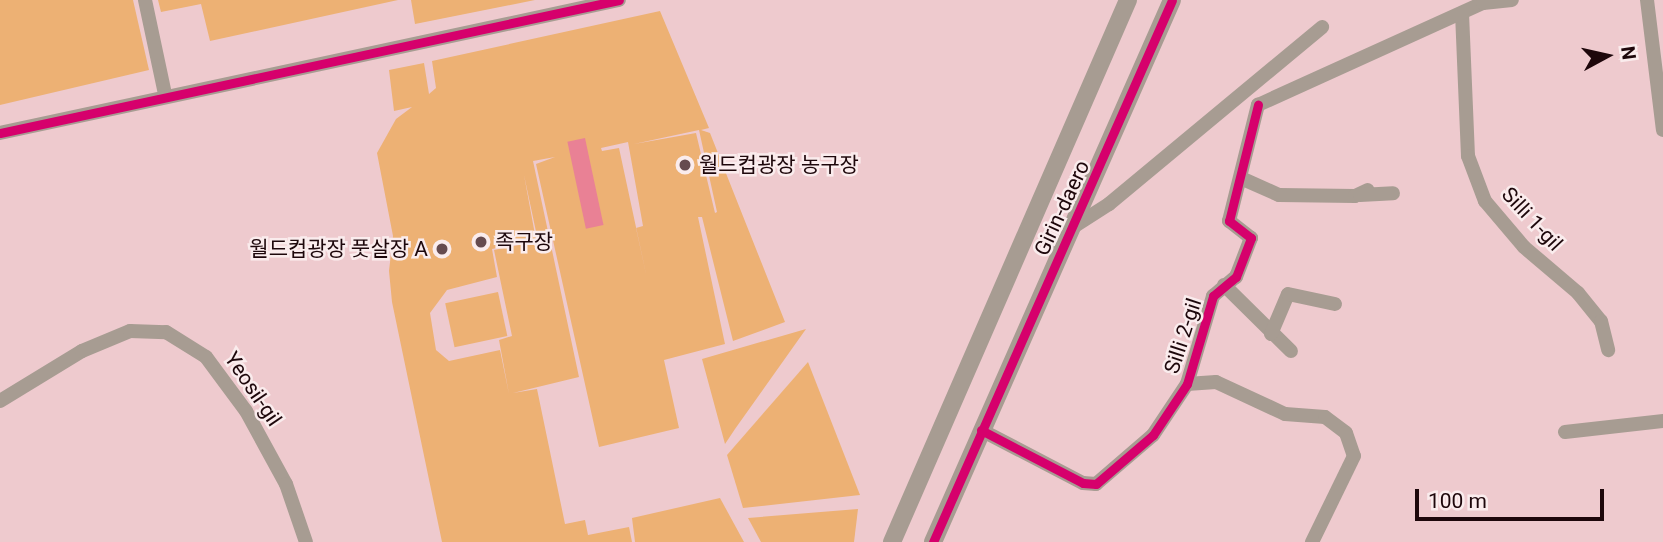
<!DOCTYPE html>
<html>
<head>
<meta charset="utf-8">
<style>
	body { margin:0 }
	#map { position:relative; width:1663px; height:542px; overflow:hidden; background:#eecace; font-family:Roboto,"Noto Sans KR",sans-serif }
	div>[style] { position:absolute }
	.green>* { inset:0; background:#edb174; transform-origin:0 0 }
	.water>* { inset:0; background:#e98195; transform-origin:0 0 }
	.minor>* { height:14px; margin:-7px; padding:0 7px; transform-origin:7px; border-radius:7px; background:#a79c92 }
	.tertiary>* { height:18px; margin:-9px; padding:0 9px; transform-origin:9px; border-radius:9px; background:#a79c92 }
	.cycleway>* { height:9px; margin:-4.5px; padding:0 4.5px; transform-origin:4.5px; border-radius:4.5px; background:#d6006c }
	.dots>* { width:19px; height:19px; translate:-50% -50%; box-sizing:border-box; border:4px solid #faeced; border-radius:50% }
	span { translate:-50% -50%; white-space:nowrap; text-align:center; line-height:1.15; -webkit-text-stroke:5px #faeced; paint-order:stroke }
	.poi-label { font-size:21px; color:#1d070b }
	.left { translate:0 -50%; text-align:left }
	.right { translate:-100% -50%; text-align:right }
	.street-label { font-size:21px; color:#1d070b }
	.north { position:absolute; left:1572px; top:21px; width:70px; height:70px; -webkit-text-stroke:5px #faeced; paint-order:stroke; rotate:82deg; font-size:19px; font-weight:700; line-height:28px; text-align:center; color:#1d070b }
	.north::after { content:''; display:block; margin:auto; width:24px; height:32px; background:#1d070b; clip-path:polygon(50% 0,100% 100%,50% 72%,0 100%) }
	.scale { position:absolute; left:1415px; top:489px; width:189px; height:32px; box-sizing:border-box; border:4px solid #1d070b; border-top:0; padding-left:9px; font-size:21px; line-height:24px; white-space:nowrap; color:#1d070b; -webkit-text-stroke:5px #faeced; paint-order:stroke }
</style>
</head>
<body>
<div id="map">
	<div class="green">
		<div style="clip-path:polygon(0 0,133px 0,149px 70px,0 105px)"></div>
		<div style="clip-path:polygon(158px 0,398px 0,210px 41px,201px 4px,161px 12px)"></div>
		<div style="clip-path:polygon(411px 0,535px 0,415px 24px)"></div>
		<div style="clip-path:polygon(evenodd,660px 11px,709px 128px,701px 130px,710px 133px,785px 322px,733px 341px,702px 217px,698px 217px,725px 344px,664px 360px,679px 428px,599px 447px,536px 164px,555px 157px,533px 161px,579px 377px,513px 393px,537px 389px,565px 524px,585px 520px,588px 535px,629px 527px,632px 542px,442px 542px,392px 302px,389px 271px,393px 236px,377px 153px,396px 119px,412px 107px,394px 111px,389px 70px,424px 63px,429px 94px,436px 88px,432px 61px,660px 11px,699px 130px,717px 212px,715px 213px,696px 133px,634px 144px,699px 130px,660px 11px,628px 142px,643px 226px,636px 228px,648px 283px,619px 148px,602px 151px,601px 148px,628px 142px,660px 11px,524px 175px,538px 241px,494px 250px,512px 336px,499px 340px,509px 394px,500px 350px,449px 361px,436px 350px,430px 313px,447px 290px,497px 277px,492px 249px,536px 240px,524px 175px)"></div>
		<div style="left:498px;top:292px;width:45px;height:54px;rotate:78deg"></div>
		<div style="clip-path:polygon(806px 329px,735px 429px,725px 444px,702px 359px)"></div>
		<div style="clip-path:polygon(808px 362px,860px 495px,743px 508px,727px 455px)"></div>
		<div style="clip-path:polygon(720px 498px,744px 542px,635px 542px,632px 518px)"></div>
		<div style="clip-path:polygon(858px 509px,854px 542px,761px 542px,748px 518px)"></div>
	</div>
	<div class="water">
		<div style="left:585px;top:138px;width:89px;height:18px;rotate:78deg"></div>
	</div>
	<div class="minor">
		<div style="left:145px;top:0;width:96px;rotate:78deg"></div>
		<div style="left:1647px;top:0;width:131px;rotate:83deg"></div>
		<div style="left:1462px;top:13px;width:143px;rotate:87.6deg"></div>
		<div style="left:1468px;top:156px;width:48px;rotate:69.3deg"></div>
		<div style="left:1485px;top:201px;width:60px;rotate:49.7deg"></div>
		<div style="left:1524px;top:247px;width:71px;rotate:40.4deg"></div>
		<div style="left:1578px;top:293px;width:36px;rotate:51deg"></div>
		<div style="left:1601px;top:321px;width:30px;rotate:76deg"></div>
		<div style="left:1258px;top:105px;width:247px;rotate:-24.4deg"></div>
		<div style="left:1483px;top:3px;width:29px;rotate:-6deg"></div>
		<div style="left:0;top:133px;width:633px;rotate:-12.13deg"></div>
		<div style="left:1243px;top:179px;width:39px;rotate:24deg"></div>
		<div style="left:1279px;top:195px;width:76px;rotate:0.8deg"></div>
		<div style="left:1355px;top:196px;width:14px;rotate:-25deg"></div>
		<div style="left:1360px;top:195px;width:33px;rotate:-3deg"></div>
		<div style="left:1073px;top:227px;width:43px;rotate:-32.6deg"></div>
		<div style="left:1109px;top:204px;width:277px;rotate:-39.7deg"></div>
		<div style="left:1224px;top:285px;width:94px;rotate:44.6deg"></div>
		<div style="left:1271px;top:334px;width:43px;rotate:-67deg"></div>
		<div style="left:1288px;top:294px;width:48px;rotate:12deg"></div>
		<div style="left:1187px;top:384px;width:29px;rotate:-4deg"></div>
		<div style="left:1216px;top:382px;width:76px;rotate:24.9deg"></div>
		<div style="left:1285px;top:414px;width:40px;rotate:4.3deg"></div>
		<div style="left:1325px;top:417px;width:26px;rotate:37deg"></div>
		<div style="left:1346px;top:433px;width:24px;rotate:71deg"></div>
		<div style="left:1354px;top:456px;width:96px;rotate:116deg"></div>
		<div style="left:0;top:401px;width:96px;rotate:-31.4deg"></div>
		<div style="left:82px;top:351px;width:52px;rotate:-22.6deg"></div>
		<div style="left:130px;top:331px;width:36px;rotate:2deg"></div>
		<div style="left:166px;top:332px;width:47px;rotate:32deg"></div>
		<div style="left:206px;top:357px;width:67px;rotate:53.5deg"></div>
		<div style="left:246px;top:411px;width:83px;rotate:61.3deg"></div>
		<div style="left:286px;top:484px;width:61px;rotate:71deg"></div>
		<div style="left:981px;top:430px;width:115px;rotate:27.5deg"></div>
		<div style="left:1083px;top:483px;width:13px;rotate:4deg"></div>
		<div style="left:1096px;top:484px;width:75px;rotate:-40.7deg"></div>
		<div style="left:1153px;top:435px;width:61px;rotate:-56.3deg"></div>
		<div style="left:1187px;top:384px;width:92px;rotate:-73.5deg"></div>
		<div style="left:1213px;top:296px;width:30px;rotate:-40deg"></div>
		<div style="left:1236px;top:277px;width:42px;rotate:-69deg"></div>
		<div style="left:1251px;top:238px;width:28px;rotate:-142deg"></div>
		<div style="left:1229px;top:221px;width:120px;rotate:-76deg"></div>
		<div style="left:1565px;top:432px;width:99px;rotate:-6.4deg"></div>
	</div>
	<div class="tertiary">
		<div style="left:892px;top:542px;width:591px;rotate:-66.47deg"></div>
		<div style="left:933px;top:542px;width:592px;rotate:-66.2deg"></div>
	</div>
	<div class="cycleway">
		<div style="left:0;top:133px;width:633px;rotate:-12.13deg"></div>
		<div style="left:981px;top:430px;width:115px;rotate:27.5deg"></div>
		<div style="left:1083px;top:483px;width:13px;rotate:4deg"></div>
		<div style="left:1096px;top:484px;width:75px;rotate:-40.7deg"></div>
		<div style="left:1153px;top:435px;width:61px;rotate:-56.3deg"></div>
		<div style="left:1187px;top:384px;width:92px;rotate:-73.5deg"></div>
		<div style="left:1213px;top:296px;width:30px;rotate:-40deg"></div>
		<div style="left:1236px;top:277px;width:42px;rotate:-69deg"></div>
		<div style="left:1251px;top:238px;width:28px;rotate:-142deg"></div>
		<div style="left:1229px;top:221px;width:120px;rotate:-76deg"></div>
		<div style="left:933px;top:542px;width:592px;rotate:-66.2deg"></div>
	</div>
	<div class="dots">
		<div style="left:685px;top:165px;background:#664b4f"></div>
		<div style="left:481px;top:242px;background:#664b4f"></div>
		<div style="left:442px;top:249px;background:#664b4f"></div>
	</div>
	<div class="poi-label">
		<span class="left" style="left:699px;top:165px">월드컵광장 농구장</span>
		<span class="left" style="left:495px;top:242px">족구장</span>
		<span class="right" style="left:428px;top:249px">월드컵광장 풋살장 A</span>
	</div>
	<div class="street-label">
		<span style="left:1062px;top:208px;rotate:-65deg">Girin-daero</span>
		<span style="left:1532px;top:219px;rotate:47deg">Silli 1-gil</span>
		<span style="left:1183px;top:336px;rotate:-72deg">Silli 2-gil</span>
		<span style="left:253px;top:389px;rotate:56deg">Yeosil-gil</span>
	</div>
	<div class="north">N</div>
	<div class="scale">100 m</div>
</div>
</body>
</html>
